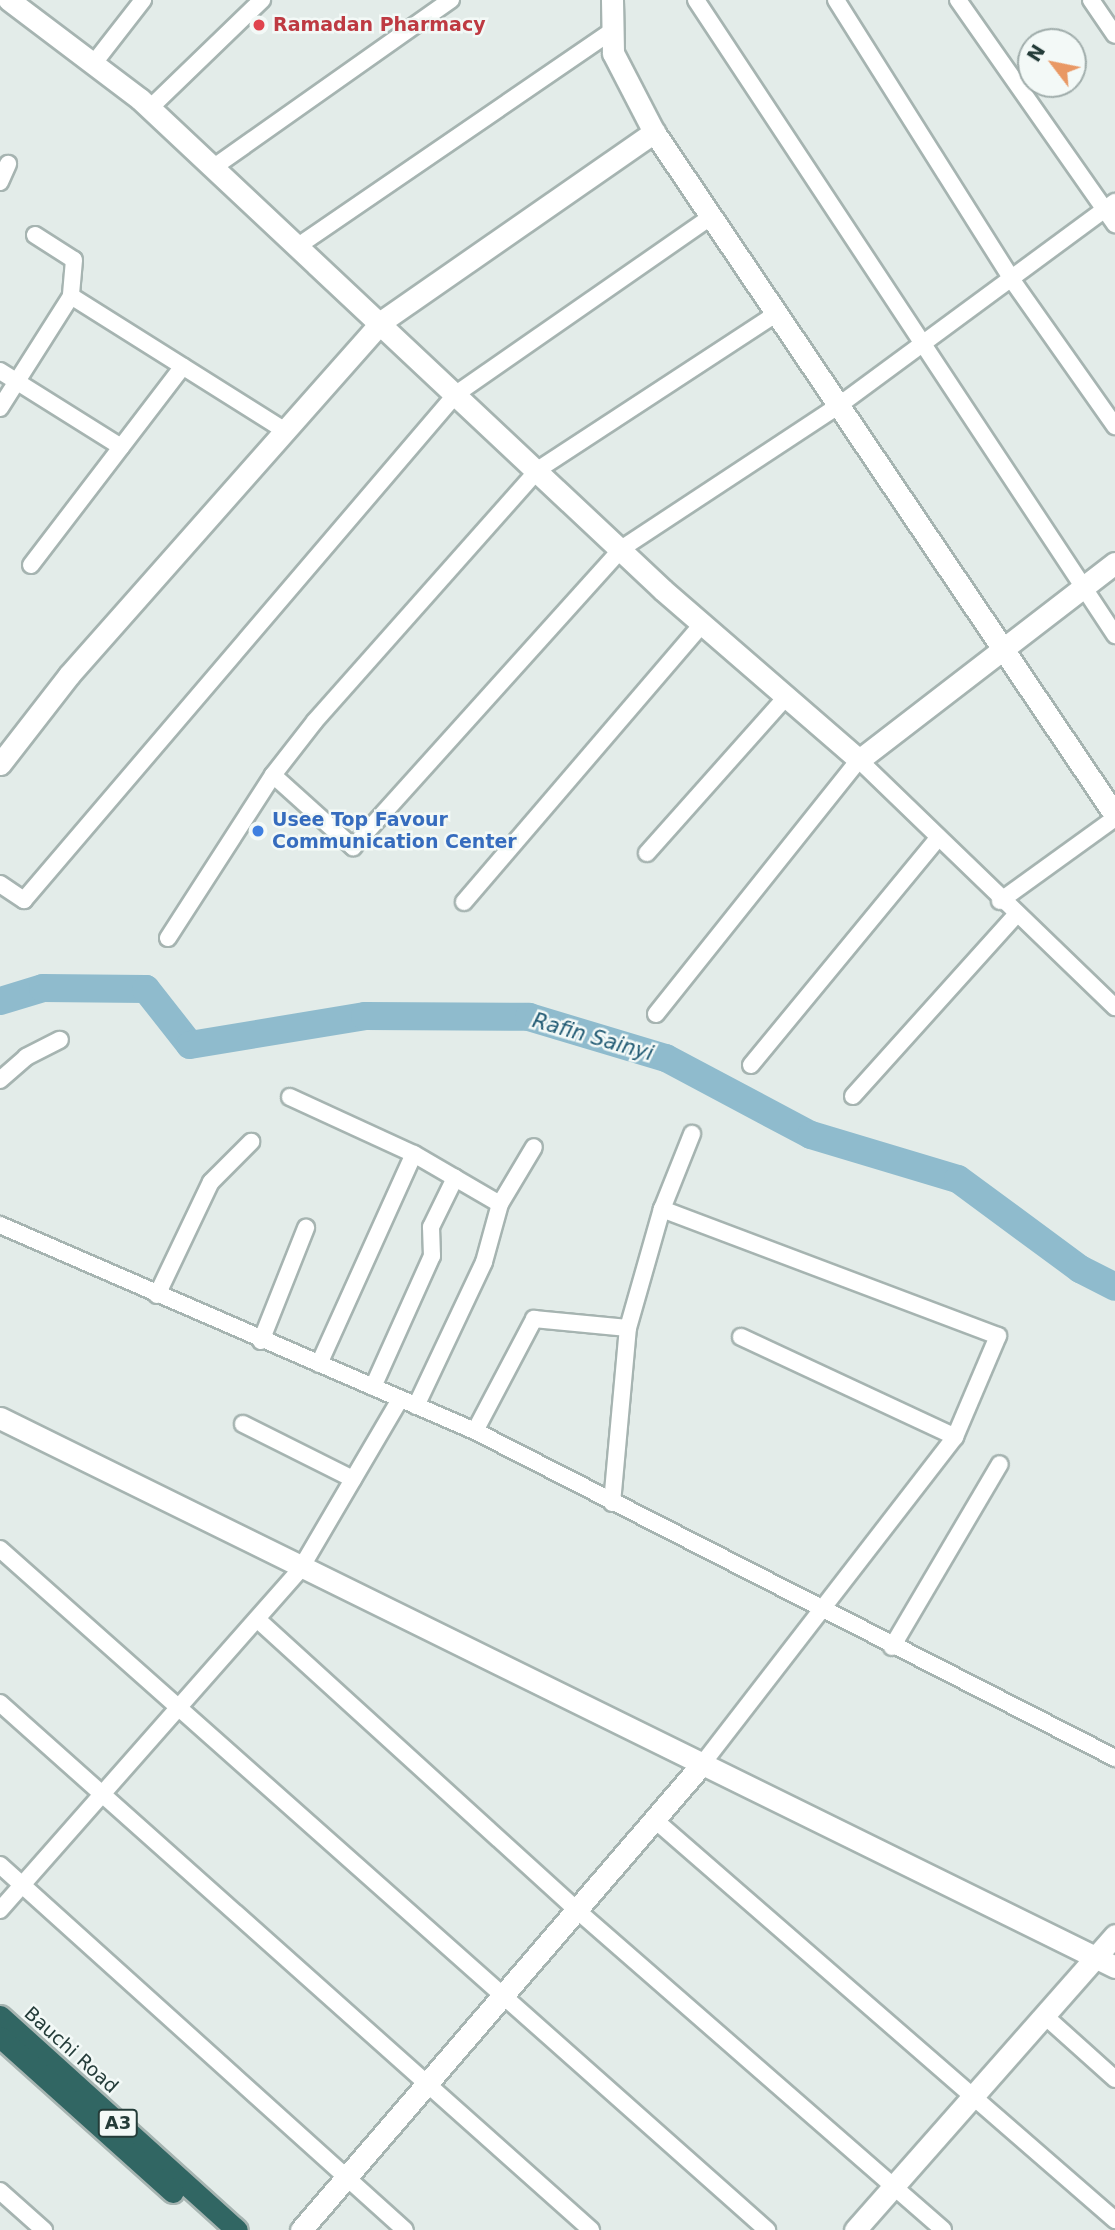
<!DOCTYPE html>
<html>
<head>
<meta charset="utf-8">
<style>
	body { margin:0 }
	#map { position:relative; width:1115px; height:2230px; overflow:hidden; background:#e3ece9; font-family:"DejaVu Sans",sans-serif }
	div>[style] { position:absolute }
	.river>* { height:28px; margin:-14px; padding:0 14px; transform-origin:14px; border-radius:14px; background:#8fbbcd }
	.roads { filter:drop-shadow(2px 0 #a6b4b1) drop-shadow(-2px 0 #a6b4b1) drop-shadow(0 2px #a6b4b1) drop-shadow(0 -2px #a6b4b1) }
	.street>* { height:16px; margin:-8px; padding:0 8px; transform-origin:8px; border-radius:8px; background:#fff }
	.secondary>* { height:21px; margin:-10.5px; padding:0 10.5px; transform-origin:10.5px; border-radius:10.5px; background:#fff }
	.highway>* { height:21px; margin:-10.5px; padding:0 10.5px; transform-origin:10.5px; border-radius:10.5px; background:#316663 }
	.dots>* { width:19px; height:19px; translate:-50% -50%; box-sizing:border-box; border:4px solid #f3f9f7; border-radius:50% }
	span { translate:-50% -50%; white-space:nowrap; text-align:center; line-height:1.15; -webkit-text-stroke:5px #f3f9f7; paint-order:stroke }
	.shield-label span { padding:2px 5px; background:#f3f9f7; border:2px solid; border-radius:5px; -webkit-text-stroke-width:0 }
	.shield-label { font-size:18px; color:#243c39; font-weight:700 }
	.health-label { font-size:19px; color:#be3a42; font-weight:700 }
	.left { translate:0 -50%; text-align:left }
	.shop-label { font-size:19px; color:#366cbe; font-weight:700 }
	.street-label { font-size:19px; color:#243c39 }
	.water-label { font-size:21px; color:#225b74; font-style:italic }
	.north { position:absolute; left:1017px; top:28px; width:70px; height:70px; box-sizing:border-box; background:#f3f9f7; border:2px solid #a0adab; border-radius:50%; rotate:302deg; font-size:19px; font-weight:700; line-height:28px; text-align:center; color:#243c39 }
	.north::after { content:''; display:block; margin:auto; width:24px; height:32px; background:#e99864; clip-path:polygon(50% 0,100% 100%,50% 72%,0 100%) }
</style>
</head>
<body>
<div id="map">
	<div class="river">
		<div style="left:0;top:1001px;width:45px;rotate:-16.8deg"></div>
		<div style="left:43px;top:988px;width:103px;rotate:0.6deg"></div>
		<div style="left:146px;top:989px;width:71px;rotate:51.8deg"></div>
		<div style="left:190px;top:1045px;width:177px;rotate:-9.4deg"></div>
		<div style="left:365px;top:1016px;width:164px;rotate:0.3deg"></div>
		<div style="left:529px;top:1017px;width:143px;rotate:16.7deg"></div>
		<div style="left:666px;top:1058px;width:164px;rotate:28deg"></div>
		<div style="left:811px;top:1135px;width:153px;rotate:16.7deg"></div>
		<div style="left:958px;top:1179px;width:152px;rotate:36.4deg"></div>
		<div style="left:1080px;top:1269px;width:39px;rotate:27deg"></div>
	</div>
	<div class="roads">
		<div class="street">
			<div style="left:696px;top:0;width:761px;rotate:56.58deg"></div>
			<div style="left:836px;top:0;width:331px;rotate:57.8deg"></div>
			<div style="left:1012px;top:280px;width:179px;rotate:54.8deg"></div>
			<div style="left:958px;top:0;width:274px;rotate:55deg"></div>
			<div style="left:1091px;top:0;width:42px;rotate:55.6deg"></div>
			<div style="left:94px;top:63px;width:80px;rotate:-52.1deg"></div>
			<div style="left:150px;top:108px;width:156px;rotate:-44deg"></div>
			<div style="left:214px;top:167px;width:290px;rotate:-35.2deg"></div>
			<div style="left:0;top:182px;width:20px;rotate:-66deg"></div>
			<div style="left:35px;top:235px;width:46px;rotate:32.7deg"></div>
			<div style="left:74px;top:260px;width:36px;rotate:95deg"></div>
			<div style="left:298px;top:246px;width:378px;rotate:-34.4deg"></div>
			<div style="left:0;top:371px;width:143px;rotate:32.1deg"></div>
			<div style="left:0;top:408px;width:133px;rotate:-57.6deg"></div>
			<div style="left:71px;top:296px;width:253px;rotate:32.2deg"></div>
			<div style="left:31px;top:565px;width:250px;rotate:-52.6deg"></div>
			<div style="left:273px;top:775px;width:108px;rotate:42deg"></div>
			<div style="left:353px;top:847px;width:401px;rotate:-48deg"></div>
			<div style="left:621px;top:549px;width:260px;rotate:-33.4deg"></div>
			<div style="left:838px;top:406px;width:344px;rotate:-36.4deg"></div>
			<div style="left:647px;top:853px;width:209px;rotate:-48.3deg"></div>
			<div style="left:0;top:884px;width:29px;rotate:34deg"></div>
			<div style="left:24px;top:900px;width:665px;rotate:-49.51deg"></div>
			<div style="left:456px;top:394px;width:310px;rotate:-34.8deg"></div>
			<div style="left:1000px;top:901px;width:142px;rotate:-35.8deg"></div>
			<div style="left:464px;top:902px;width:366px;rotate:-49.4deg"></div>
			<div style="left:168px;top:938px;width:194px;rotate:-57.2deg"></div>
			<div style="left:273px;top:775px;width:68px;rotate:-52.1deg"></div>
			<div style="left:315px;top:721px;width:337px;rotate:-48.4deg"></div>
			<div style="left:539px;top:469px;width:283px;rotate:-33.2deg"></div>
			<div style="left:656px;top:1014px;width:325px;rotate:-51.4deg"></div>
			<div style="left:859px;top:760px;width:356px;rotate:44deg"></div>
			<div style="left:751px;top:1065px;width:294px;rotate:-50.5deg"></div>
			<div style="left:0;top:1080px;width:35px;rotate:-41deg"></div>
			<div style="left:26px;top:1057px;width:38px;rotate:-27deg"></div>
			<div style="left:853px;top:1096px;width:242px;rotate:-48deg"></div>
			<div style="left:290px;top:1097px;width:136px;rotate:24.7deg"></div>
			<div style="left:414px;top:1154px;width:99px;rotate:30.2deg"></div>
			<div style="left:662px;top:1209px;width:359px;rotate:20.7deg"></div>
			<div style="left:998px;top:1336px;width:110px;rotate:113.1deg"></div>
			<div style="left:955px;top:1437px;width:413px;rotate:127.7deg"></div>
			<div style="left:0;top:1225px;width:518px;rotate:23.45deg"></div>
			<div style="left:475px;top:1431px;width:719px;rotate:27.06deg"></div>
			<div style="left:157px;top:1295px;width:125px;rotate:-64.5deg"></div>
			<div style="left:211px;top:1182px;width:57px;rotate:-45deg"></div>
			<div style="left:741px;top:1337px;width:236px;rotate:25deg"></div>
			<div style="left:261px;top:1341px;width:122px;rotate:-68.3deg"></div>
			<div style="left:319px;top:1364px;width:230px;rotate:-65.7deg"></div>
			<div style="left:373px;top:1387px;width:144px;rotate:-65.8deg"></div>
			<div style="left:432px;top:1256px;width:29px;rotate:-92deg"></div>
			<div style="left:431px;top:1227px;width:55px;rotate:-63.9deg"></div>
			<div style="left:416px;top:1406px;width:159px;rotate:-64.7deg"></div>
			<div style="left:484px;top:1262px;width:60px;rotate:-74.6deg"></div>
			<div style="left:500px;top:1204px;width:66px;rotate:-59.2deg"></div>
			<div style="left:243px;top:1424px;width:123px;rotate:26.6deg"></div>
			<div style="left:475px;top:1431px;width:127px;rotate:-62.2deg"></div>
			<div style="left:534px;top:1319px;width:94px;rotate:5.5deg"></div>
			<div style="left:612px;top:1503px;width:176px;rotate:-84.8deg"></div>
			<div style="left:628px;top:1328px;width:124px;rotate:-74.1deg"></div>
			<div style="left:662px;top:1209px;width:81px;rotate:-68.2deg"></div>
			<div style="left:0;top:1549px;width:1026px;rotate:41.6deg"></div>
			<div style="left:257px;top:1619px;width:435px;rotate:42.3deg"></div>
			<div style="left:579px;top:1912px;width:483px;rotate:41.1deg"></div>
			<div style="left:892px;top:1647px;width:212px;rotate:-59.5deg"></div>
			<div style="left:0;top:1703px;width:792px;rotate:41.72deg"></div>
			<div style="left:655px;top:1820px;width:610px;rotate:41.01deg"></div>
			<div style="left:0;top:1865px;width:545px;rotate:42.03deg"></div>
			<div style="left:0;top:1910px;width:456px;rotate:-48.6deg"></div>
			<div style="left:301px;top:1568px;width:196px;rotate:-59.6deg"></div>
			<div style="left:1046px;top:2017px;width:93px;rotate:41.9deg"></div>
			<div style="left:0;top:2191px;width:59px;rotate:41.6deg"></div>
		</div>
		<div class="secondary">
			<div style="left:9px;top:0;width:164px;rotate:37.1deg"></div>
			<div style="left:140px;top:99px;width:717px;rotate:43.19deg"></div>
			<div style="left:663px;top:590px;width:259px;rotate:40.9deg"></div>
			<div style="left:859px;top:760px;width:323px;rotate:-37.6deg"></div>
			<div style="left:612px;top:0;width:53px;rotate:88.9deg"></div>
			<div style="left:613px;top:53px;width:89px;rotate:62.6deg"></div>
			<div style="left:654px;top:132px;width:824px;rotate:55.98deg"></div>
			<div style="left:0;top:764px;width:113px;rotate:-52.2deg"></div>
			<div style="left:69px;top:675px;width:471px;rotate:-48.5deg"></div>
			<div style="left:381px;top:322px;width:333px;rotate:-34.8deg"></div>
			<div style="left:0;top:1418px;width:1243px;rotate:26.21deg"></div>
			<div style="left:301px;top:2230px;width:615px;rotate:-49.29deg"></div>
			<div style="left:855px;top:2230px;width:393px;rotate:-48.6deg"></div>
		</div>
		<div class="highway">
			<div style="left:0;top:2016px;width:319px;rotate:42.1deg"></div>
			<div style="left:0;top:2037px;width:232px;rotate:41.9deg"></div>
		</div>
	</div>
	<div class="dots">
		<div style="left:259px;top:25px;background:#e0444e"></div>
		<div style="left:258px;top:831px;background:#3f7fe0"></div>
	</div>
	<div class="shield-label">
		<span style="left:118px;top:2123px">A3</span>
	</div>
	<div class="health-label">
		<span class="left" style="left:273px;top:25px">Ramadan Pharmacy</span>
	</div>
	<div class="shop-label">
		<span class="left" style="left:272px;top:831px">Usee Top Favour<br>Communication Center</span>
	</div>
	<div class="street-label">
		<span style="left:71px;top:2050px;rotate:42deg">Bauchi Road</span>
	</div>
	<div class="water-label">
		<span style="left:593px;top:1037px;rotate:16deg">Rafin Sainyi</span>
	</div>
	<div class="north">N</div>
</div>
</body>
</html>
